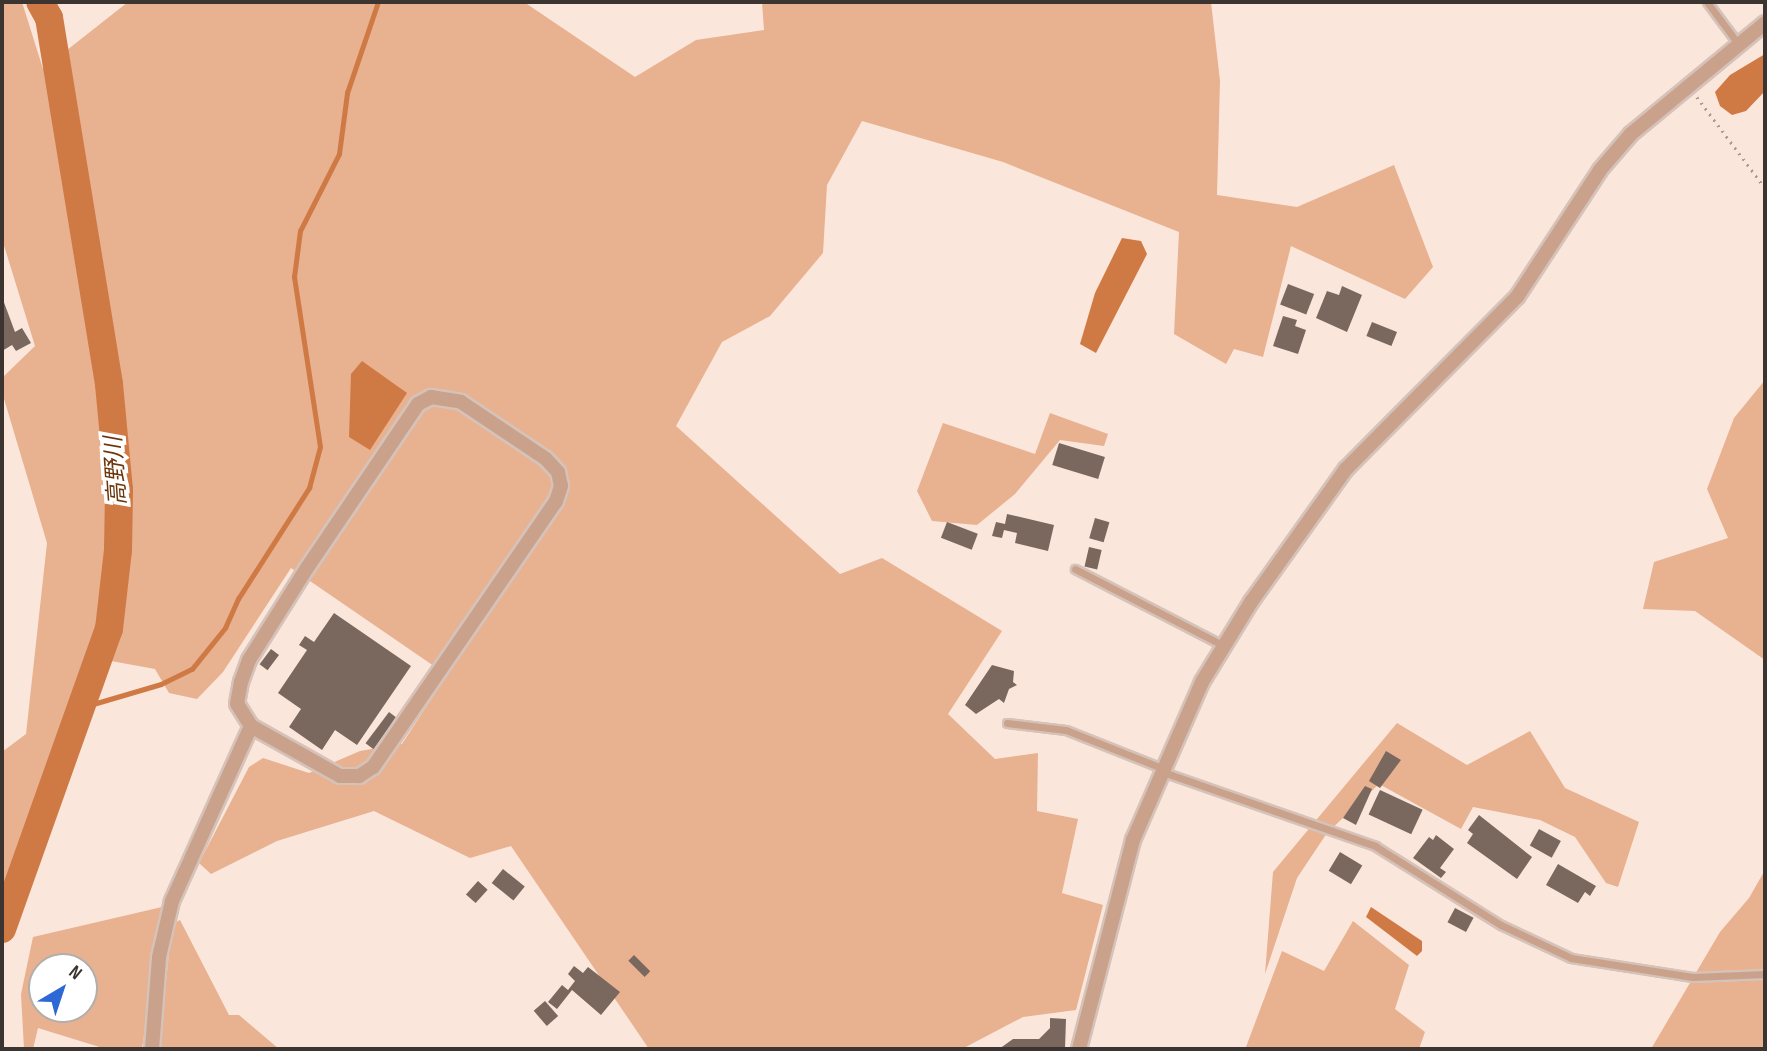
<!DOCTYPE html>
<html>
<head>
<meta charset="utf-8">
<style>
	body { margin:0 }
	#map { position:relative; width:1767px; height:1051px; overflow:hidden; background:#fbe6db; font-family:"Sofia Sans Condensed","Noto Sans JP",sans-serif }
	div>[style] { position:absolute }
	.green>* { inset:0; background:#e8b190 }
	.water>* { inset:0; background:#cf7a44 }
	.stream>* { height:4.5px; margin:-2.25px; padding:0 2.25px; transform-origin:2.25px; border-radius:2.25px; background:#cf7a44 }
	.river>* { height:28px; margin:-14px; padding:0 14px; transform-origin:14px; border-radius:14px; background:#cf7a44 }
	.building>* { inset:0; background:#7a685e; transform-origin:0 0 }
	.path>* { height:2.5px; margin-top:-1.25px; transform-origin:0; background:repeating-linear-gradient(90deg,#aa9b93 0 2px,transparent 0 7px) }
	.roads { filter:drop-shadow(2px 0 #d5c2b9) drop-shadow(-2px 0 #d5c2b9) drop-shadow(0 2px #d5c2b9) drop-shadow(0 -2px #d5c2b9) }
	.lane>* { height:7px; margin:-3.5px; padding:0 3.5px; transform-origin:3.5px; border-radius:3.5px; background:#caa28b }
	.street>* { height:14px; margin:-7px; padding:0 7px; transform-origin:7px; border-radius:7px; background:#caa28b }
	span { translate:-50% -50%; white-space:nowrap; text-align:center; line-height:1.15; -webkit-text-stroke:7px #fff; paint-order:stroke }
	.water-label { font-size:23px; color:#6c350b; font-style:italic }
	.frame { position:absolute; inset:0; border:4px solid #3c3430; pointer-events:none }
	.north { position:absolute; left:28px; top:953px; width:70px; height:70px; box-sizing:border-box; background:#fff; border:2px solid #b1aeac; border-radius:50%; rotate:39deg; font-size:19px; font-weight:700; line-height:28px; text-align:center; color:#3c3430 }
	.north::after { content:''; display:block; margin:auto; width:24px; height:32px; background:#2e68d6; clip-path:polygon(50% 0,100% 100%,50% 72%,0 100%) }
</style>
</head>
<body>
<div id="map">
	<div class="green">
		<div style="clip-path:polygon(2px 2px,22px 2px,43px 69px,128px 2px,524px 2px,635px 77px,696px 40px,764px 30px,762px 2px,1211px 2px,1220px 81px,1217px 195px,1297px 207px,1394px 165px,1433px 267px,1405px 299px,1291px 246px,1263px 357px,1234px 349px,1226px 364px,1174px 334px,1179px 232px,1003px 162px,862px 121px,827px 185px,823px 253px,770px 316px,722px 342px,676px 426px,840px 574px,882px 558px,1002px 631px,948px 714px,995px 759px,1038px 753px,1037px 811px,1078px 819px,1062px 893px,1103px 905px,1076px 1010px,1023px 1017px,962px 1049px,649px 1049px,511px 846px,470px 858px,374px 811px,277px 841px,211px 874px,199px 863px,249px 767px,263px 758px,309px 773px,360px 751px,402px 744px,447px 675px,291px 568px,223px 672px,197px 699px,169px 693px,155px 669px,89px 657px,2px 905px,2px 752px,26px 734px,47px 543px,2px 392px,2px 378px,35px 346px,2px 239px)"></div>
		<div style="clip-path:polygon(1765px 380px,1765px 660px,1695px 611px,1643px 609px,1654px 562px,1728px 538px,1707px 489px,1734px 418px)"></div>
		<div style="clip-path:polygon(1050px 413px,1108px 434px,1104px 446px,1060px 440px,1015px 494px,977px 525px,932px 521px,917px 491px,943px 423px,1035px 454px)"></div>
		<div style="clip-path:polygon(1397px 723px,1467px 765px,1530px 731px,1565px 788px,1639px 822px,1618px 887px,1606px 883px,1575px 837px,1540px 820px,1473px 807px,1461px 829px,1379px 784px,1327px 833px,1297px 878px,1265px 974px,1273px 872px)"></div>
		<div style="clip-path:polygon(1765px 870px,1765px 1049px,1651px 1049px,1720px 932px,1749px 898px)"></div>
		<div style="clip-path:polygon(evenodd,162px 907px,142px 1049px,106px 1049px,38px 1028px,33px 1049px,24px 1049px,21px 994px,33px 937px,162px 907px,42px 967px,84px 967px,84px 1009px,42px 1009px,42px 967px)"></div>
		<div style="clip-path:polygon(180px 920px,229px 1015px,239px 1015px,279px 1049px,159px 1049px,172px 924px)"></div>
		<div style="clip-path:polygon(1353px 921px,1409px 965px,1395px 1009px,1425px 1032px,1419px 1049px,1246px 1047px,1282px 951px,1324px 971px)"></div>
	</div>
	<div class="water">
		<div style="clip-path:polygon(1765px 54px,1765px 91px,1746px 111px,1732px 115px,1720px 106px,1715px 92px,1730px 75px)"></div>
		<div style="clip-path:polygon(1122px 238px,1141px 241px,1147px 254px,1096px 353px,1080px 344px,1095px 293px)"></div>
		<div style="clip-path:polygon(362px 361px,407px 393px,370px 450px,349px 437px,351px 374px)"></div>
		<div style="clip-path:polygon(1371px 907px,1422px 941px,1422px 951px,1417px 956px,1366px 917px)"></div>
	</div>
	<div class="stream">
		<div style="left:83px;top:707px;width:81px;rotate:-16.4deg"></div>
		<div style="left:161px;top:684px;width:34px;rotate:-26deg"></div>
		<div style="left:192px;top:669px;width:53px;rotate:-51.2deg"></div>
		<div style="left:225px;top:628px;width:32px;rotate:-66deg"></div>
		<div style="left:238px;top:599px;width:132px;rotate:-57.4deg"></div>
		<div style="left:309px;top:488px;width:42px;rotate:-75deg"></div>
		<div style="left:320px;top:447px;width:172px;rotate:-98.7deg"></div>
		<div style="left:294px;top:277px;width:46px;rotate:-82.6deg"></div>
		<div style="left:300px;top:231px;width:86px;rotate:-63.1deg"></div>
		<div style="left:339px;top:154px;width:62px;rotate:-82.5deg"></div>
		<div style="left:347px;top:93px;width:96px;rotate:-71.2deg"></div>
	</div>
	<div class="river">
		<div style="left:2px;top:929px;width:319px;rotate:-70.4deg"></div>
		<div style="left:109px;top:629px;width:80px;rotate:-83.5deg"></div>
		<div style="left:118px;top:550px;width:60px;rotate:-89deg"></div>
		<div style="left:119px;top:490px;width:106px;rotate:-95.4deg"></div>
		<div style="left:109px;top:384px;width:371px;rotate:-99.3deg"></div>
		<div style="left:49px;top:18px;width:18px;rotate:-119deg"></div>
	</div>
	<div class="building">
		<div style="left:1288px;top:284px;width:28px;height:22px;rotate:21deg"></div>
		<div style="clip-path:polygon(1342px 286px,1362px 295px,1347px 332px,1316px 318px,1327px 291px,1339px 295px)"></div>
		<div style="clip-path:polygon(2px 297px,15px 332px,22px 328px,31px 343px,16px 351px,12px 345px,2px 351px)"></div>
		<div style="clip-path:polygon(1283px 316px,1297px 320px,1295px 326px,1306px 330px,1298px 354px,1273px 346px)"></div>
		<div style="left:1372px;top:322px;width:27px;height:15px;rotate:22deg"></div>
		<div style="left:1059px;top:443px;width:48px;height:23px;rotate:17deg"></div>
		<div style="clip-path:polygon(1007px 514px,1054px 525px,1048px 551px,1015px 543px,1017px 533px,1004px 530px,1002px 538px,992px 536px,996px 522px,1005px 524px)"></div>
		<div style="left:1095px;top:518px;width:15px;height:21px;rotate:16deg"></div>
		<div style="left:947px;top:522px;width:33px;height:17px;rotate:21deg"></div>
		<div style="left:1089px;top:547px;width:13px;height:20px;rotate:13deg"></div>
		<div style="clip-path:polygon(334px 613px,411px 666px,357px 745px,335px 730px,322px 750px,289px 727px,301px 709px,278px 693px,307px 650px,299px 645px,305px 636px,314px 642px)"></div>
		<div style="left:271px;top:649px;width:10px;height:19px;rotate:37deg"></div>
		<div style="clip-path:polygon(992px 665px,1014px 671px,1013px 682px,1017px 685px,1009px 689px,1004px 703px,999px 699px,976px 714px,965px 705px)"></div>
		<div style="left:389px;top:712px;width:10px;height:39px;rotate:37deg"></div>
		<div style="clip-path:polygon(1386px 751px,1401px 760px,1380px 788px,1369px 781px)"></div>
		<div style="clip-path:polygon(1365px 786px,1372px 789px,1356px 825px,1343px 818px)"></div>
		<div style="left:1380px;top:790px;width:47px;height:27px;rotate:25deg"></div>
		<div style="clip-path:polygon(1479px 815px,1532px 857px,1517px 879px,1467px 843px,1473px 834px,1468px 830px)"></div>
		<div style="left:1539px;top:829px;width:25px;height:19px;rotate:29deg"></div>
		<div style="clip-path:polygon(1436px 835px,1454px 849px,1440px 868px,1446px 872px,1441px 878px,1413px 858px,1429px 837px,1433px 840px)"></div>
		<div style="left:1340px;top:852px;width:26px;height:22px;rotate:31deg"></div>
		<div style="clip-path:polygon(1558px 864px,1596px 886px,1590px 896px,1585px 892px,1578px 903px,1546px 885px)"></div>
		<div style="left:503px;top:869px;width:28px;height:18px;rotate:39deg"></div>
		<div style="left:478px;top:881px;width:13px;height:18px;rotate:42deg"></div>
		<div style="left:1455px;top:908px;width:21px;height:16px;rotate:28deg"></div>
		<div style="left:634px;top:955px;width:23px;height:8px;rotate:45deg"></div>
		<div style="clip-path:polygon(574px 966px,583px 973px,588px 967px,620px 992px,601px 1015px,572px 990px,557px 1009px,548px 1002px,562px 985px,568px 990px,575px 981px,568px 974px)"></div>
		<div style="left:545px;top:1001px;width:20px;height:15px;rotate:49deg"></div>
		<div style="clip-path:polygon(1050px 1018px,1066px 1019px,1065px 1049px,999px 1049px,1013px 1039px,1039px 1039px,1050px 1028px)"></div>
	</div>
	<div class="path">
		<div style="left:1697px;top:97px;width:114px;rotate:53.2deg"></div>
	</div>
	<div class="roads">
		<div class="lane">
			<div style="left:1707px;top:2px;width:54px;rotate:53.3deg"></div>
			<div style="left:1075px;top:569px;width:168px;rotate:27.3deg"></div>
			<div style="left:1007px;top:723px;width:59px;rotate:6.8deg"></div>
			<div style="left:1066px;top:730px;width:105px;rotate:21.7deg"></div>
			<div style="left:1163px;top:772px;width:225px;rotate:19.2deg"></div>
			<div style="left:1375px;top:846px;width:149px;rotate:32.1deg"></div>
			<div style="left:1501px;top:925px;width:77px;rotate:25.2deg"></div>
			<div style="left:1571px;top:958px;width:123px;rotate:8.9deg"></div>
			<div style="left:1693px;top:977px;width:72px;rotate:-2.4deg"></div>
		</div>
		<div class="street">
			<div style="left:431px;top:397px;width:30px;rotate:9deg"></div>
			<div style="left:461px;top:402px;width:102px;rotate:33.8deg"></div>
			<div style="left:546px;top:459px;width:18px;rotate:47deg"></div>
			<div style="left:558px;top:472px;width:14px;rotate:78deg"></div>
			<div style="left:561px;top:486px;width:16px;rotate:108deg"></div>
			<div style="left:556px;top:501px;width:323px;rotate:124.5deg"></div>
			<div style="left:373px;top:767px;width:17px;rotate:147deg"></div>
			<div style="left:359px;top:776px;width:19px;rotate:180deg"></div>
			<div style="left:340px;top:776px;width:102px;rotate:-150.7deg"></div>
			<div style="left:251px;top:726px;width:26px;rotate:-122deg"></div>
			<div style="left:237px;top:704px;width:22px;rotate:-80deg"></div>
			<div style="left:241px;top:682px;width:23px;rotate:-70deg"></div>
			<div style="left:249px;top:660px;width:109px;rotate:-57.8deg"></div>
			<div style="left:307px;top:568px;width:198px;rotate:-55.9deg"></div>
			<div style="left:418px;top:404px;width:15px;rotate:-28deg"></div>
			<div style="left:152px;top:1049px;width:92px;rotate:-85.6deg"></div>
			<div style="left:159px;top:957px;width:57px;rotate:-76.9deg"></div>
			<div style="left:172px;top:901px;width:192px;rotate:-65.7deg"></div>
			<div style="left:1079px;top:1049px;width:216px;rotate:-75.5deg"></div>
			<div style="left:1133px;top:840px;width:172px;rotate:-66.4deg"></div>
			<div style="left:1202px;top:682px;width:94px;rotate:-58.5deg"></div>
			<div style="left:1251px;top:602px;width:163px;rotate:-54.5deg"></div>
			<div style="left:1346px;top:469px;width:243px;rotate:-45.2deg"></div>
			<div style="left:1517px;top:297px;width:152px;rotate:-56.8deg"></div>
			<div style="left:1600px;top:170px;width:48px;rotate:-49.3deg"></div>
			<div style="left:1631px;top:134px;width:174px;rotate:-39.6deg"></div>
		</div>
	</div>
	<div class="water-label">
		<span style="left:116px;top:471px;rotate:-94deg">高野川</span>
	</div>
	<div class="frame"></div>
	<div class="north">N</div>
</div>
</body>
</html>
